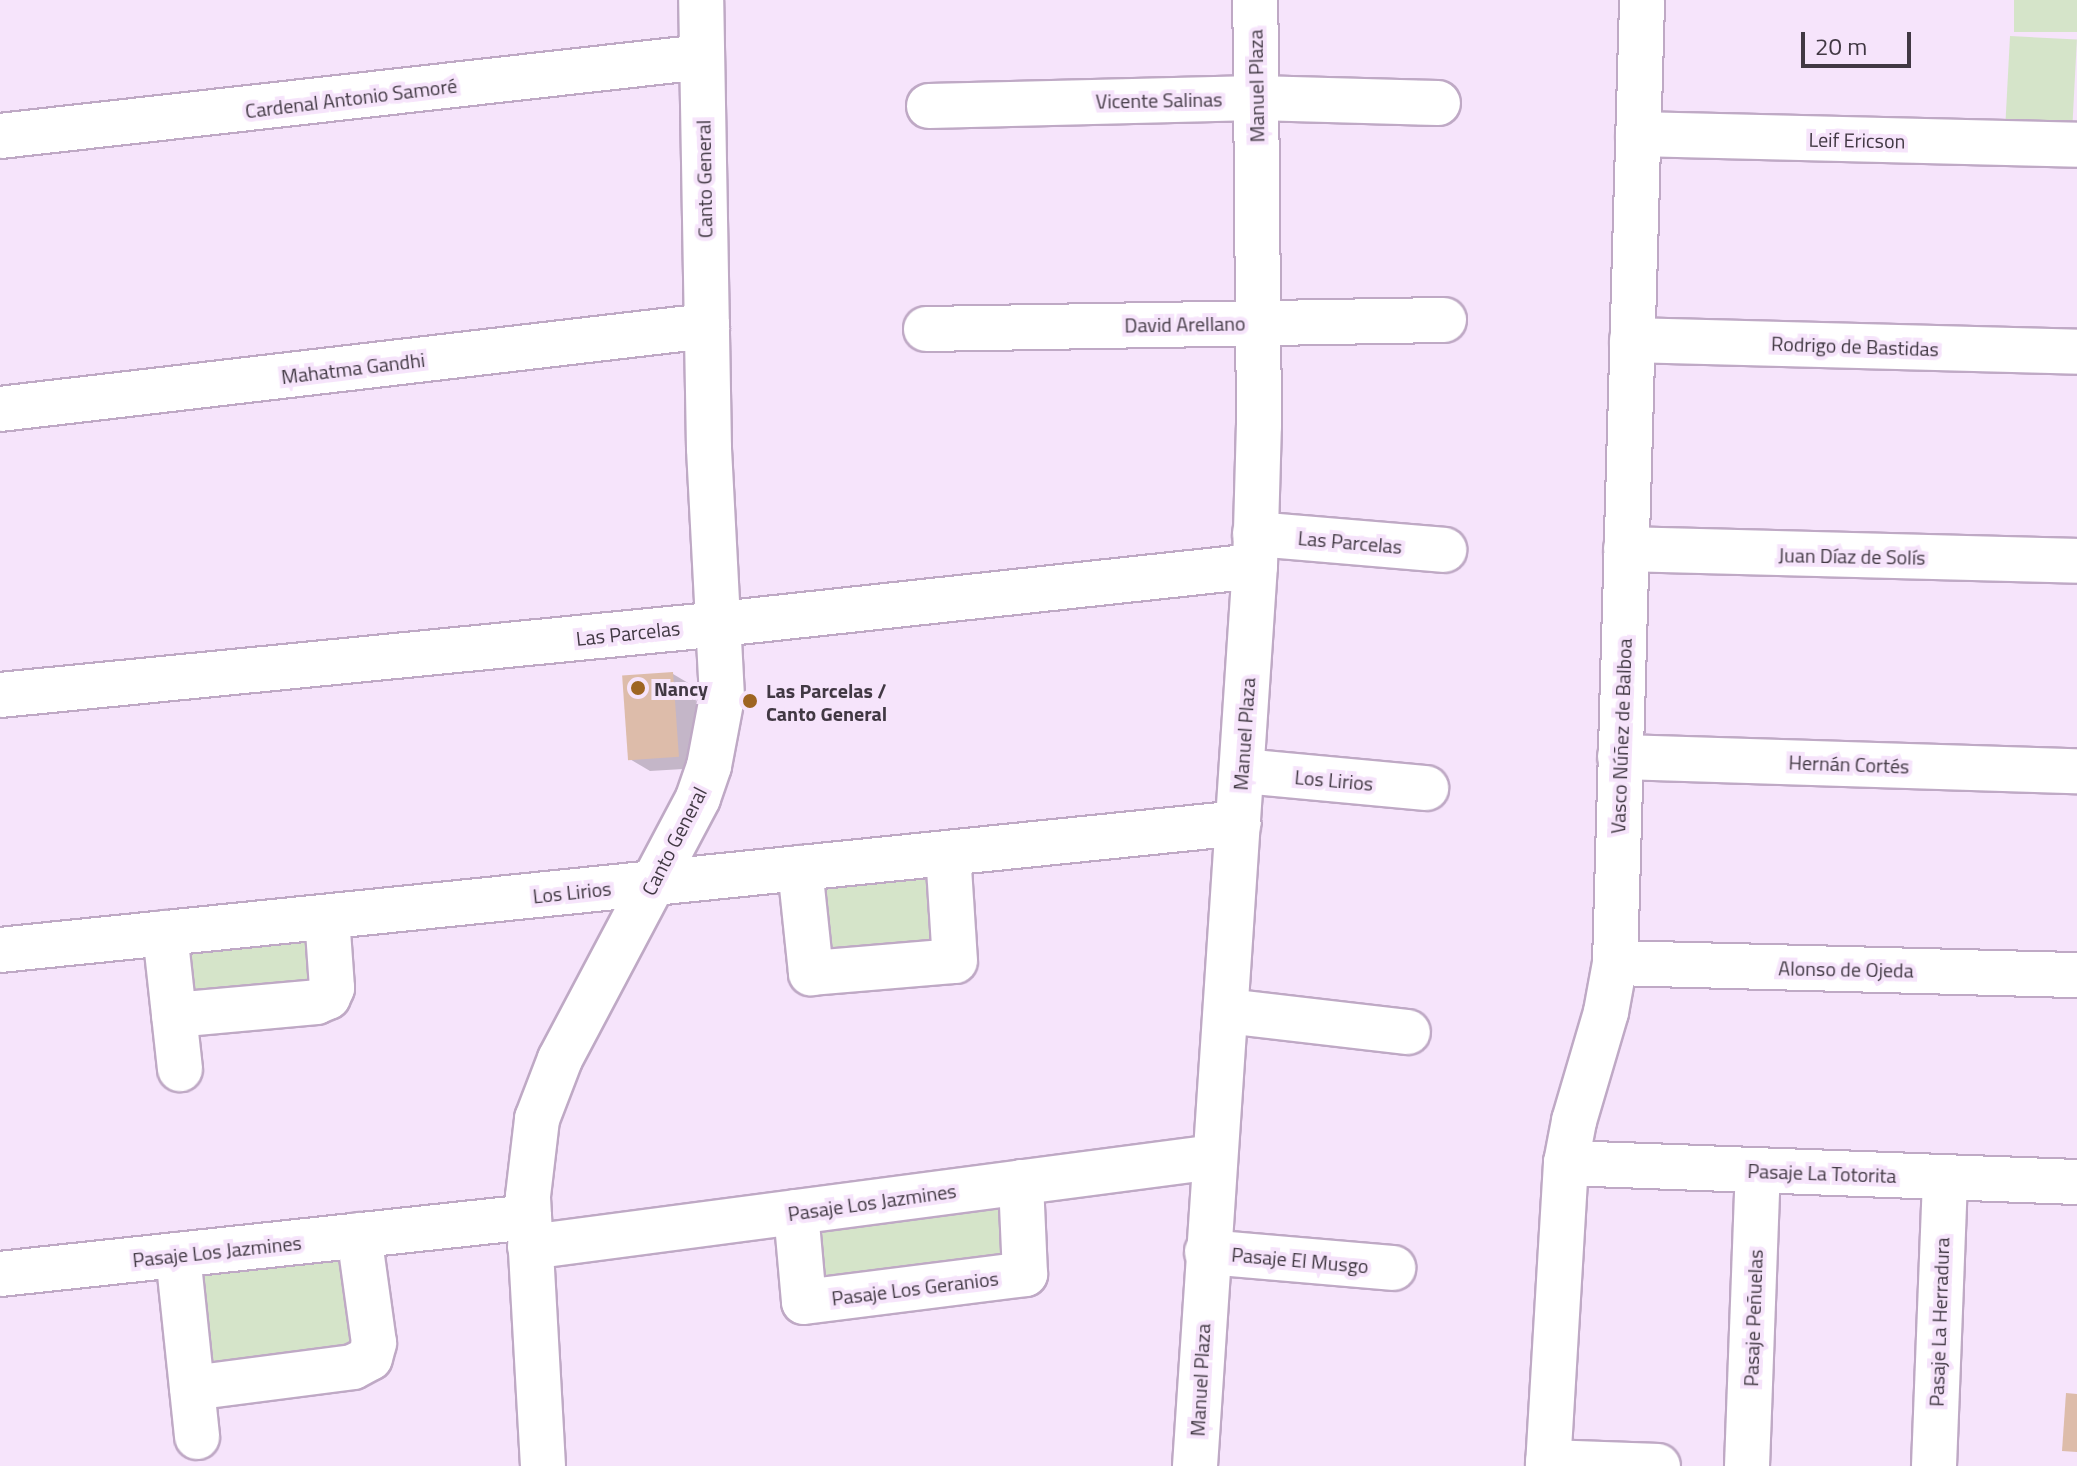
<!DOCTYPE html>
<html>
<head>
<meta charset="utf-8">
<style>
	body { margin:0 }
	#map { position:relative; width:2077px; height:1466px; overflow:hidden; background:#f6e4fb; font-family:"Titillium Web",sans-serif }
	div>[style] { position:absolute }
	.green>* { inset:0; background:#d5e4c9; transform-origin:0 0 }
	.shadow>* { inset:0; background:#0003 }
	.building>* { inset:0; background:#ddbcaa; transform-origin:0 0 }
	.roads { filter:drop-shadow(2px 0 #bfa9c5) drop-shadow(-2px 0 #bfa9c5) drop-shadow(0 2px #bfa9c5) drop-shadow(0 -2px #bfa9c5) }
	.street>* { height:44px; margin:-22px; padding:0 22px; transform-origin:22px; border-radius:22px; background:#fff }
	.secondary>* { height:44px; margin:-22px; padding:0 22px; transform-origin:22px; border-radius:22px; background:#fff }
	.dots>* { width:22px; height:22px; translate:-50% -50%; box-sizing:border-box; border:4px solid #f6e4fb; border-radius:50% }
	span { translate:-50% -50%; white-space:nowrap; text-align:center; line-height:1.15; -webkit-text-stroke:8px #f6e4fb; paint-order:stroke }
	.street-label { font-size:20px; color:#413843 }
	.poi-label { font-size:20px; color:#413843; font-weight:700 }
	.left { translate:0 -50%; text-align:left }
	.scale { position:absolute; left:1801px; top:32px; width:110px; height:36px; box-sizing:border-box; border:4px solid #413843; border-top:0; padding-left:10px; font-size:24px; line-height:28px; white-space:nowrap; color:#413843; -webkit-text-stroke:6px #f6e4fb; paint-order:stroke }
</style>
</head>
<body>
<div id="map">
	<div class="green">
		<div style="left:2014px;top:0;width:63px;height:32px"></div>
		<div style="left:2010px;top:36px;width:67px;height:93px;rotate:3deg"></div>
		<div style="left:933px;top:875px;width:74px;height:113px;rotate:84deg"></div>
		<div style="clip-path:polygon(320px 936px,324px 983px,193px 1003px,183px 950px)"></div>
		<div style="left:1006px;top:1195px;width:65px;height:188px;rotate:84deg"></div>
		<div style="clip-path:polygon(344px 1252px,353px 1352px,219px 1373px,198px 1362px,193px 1256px)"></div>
	</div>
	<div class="shadow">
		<div style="clip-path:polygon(673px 674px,695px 687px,700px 768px,650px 771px,628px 758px)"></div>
	</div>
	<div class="building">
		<div style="left:673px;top:672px;width:85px;height:51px;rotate:86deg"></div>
		<div style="clip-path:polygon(2066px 1393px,2077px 1394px,2077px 1452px,2062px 1451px)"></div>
	</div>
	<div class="roads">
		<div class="street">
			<div style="left:929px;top:106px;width:327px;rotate:-1.4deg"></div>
			<div style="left:1256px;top:98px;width:182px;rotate:1.6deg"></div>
			<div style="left:1638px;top:134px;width:439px;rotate:1.4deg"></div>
			<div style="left:0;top:136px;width:706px;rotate:-6.42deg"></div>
			<div style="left:926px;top:329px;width:518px;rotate:-1deg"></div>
			<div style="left:1632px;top:340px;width:445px;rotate:1.5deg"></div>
			<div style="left:0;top:409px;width:712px;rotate:-6.7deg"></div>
			<div style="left:1255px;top:534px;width:190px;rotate:4.8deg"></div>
			<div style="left:1626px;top:549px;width:451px;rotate:1.5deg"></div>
			<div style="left:0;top:695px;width:723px;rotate:-5.63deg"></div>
			<div style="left:720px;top:624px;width:538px;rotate:-6.19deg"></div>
			<div style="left:1620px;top:757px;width:457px;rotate:1.8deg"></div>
			<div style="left:1242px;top:771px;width:185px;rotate:5.3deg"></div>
			<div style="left:800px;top:868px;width:106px;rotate:84deg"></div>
			<div style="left:811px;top:973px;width:144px;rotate:-4.8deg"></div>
			<div style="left:955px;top:961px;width:108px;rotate:-93.7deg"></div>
			<div style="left:165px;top:933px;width:137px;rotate:83.7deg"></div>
			<div style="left:0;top:950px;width:1245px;rotate:-5.85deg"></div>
			<div style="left:1615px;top:963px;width:462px;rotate:1.5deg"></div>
			<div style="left:1226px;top:1011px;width:183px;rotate:6.6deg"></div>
			<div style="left:174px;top:1015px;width:143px;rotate:-5.2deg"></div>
			<div style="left:316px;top:1002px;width:13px;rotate:-23deg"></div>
			<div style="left:328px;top:997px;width:10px;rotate:-66deg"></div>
			<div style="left:332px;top:988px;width:71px;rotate:-94deg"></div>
			<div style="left:1566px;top:1163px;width:511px;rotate:2.13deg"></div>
			<div style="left:796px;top:1212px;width:90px;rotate:84.9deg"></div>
			<div style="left:804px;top:1302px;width:223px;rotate:-7.2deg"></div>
			<div style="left:1025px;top:1274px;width:92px;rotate:-92.5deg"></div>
			<div style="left:530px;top:1247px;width:690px;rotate:-7.5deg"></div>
			<div style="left:1207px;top:1252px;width:187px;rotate:4.9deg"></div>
			<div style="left:178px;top:1255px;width:183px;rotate:84deg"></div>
			<div style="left:0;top:1274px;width:532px;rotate:-6.15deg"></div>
			<div style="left:192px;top:1388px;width:162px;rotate:-7.4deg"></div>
			<div style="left:353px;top:1367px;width:19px;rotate:-28deg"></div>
			<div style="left:370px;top:1358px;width:16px;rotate:-75deg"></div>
			<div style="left:374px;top:1343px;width:109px;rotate:-97.9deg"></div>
			<div style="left:1548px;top:1462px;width:110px;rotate:2.1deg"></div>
			<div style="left:1195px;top:1466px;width:902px;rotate:-86.19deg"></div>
			<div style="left:1255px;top:566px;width:140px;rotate:-88.4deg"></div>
			<div style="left:1259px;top:426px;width:426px;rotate:-90.5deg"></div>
			<div style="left:1548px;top:1466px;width:304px;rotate:-86.6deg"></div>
			<div style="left:1566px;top:1163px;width:43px;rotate:-79.2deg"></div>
			<div style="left:1574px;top:1121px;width:114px;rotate:-73.6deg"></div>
			<div style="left:1606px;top:1012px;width:50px;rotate:-79.6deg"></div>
			<div style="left:1615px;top:963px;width:963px;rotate:-88.39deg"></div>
			<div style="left:1747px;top:1466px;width:296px;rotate:-87.9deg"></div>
			<div style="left:1934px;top:1466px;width:288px;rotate:-87.8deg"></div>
		</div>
		<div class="secondary">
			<div style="left:543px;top:1466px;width:270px;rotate:-93.2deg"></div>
			<div style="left:528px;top:1196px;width:78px;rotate:-83.3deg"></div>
			<div style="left:537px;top:1119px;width:64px;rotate:-69deg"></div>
			<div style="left:560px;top:1059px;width:295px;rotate:-62.1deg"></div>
			<div style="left:698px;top:798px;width:34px;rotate:-71deg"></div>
			<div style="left:709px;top:766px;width:70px;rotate:-79.3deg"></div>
			<div style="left:722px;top:697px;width:249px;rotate:-93deg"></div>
			<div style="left:709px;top:448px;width:448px;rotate:-91deg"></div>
		</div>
	</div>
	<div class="dots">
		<div style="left:638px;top:688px;background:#9e6522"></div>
		<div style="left:750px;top:701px;background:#9e6522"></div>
	</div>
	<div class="street-label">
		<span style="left:1256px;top:86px;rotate:-91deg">Manuel Plaza</span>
		<span style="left:351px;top:98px;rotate:-7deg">Cardenal Antonio Samoré</span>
		<span style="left:1159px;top:100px;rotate:-1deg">Vicente Salinas</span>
		<span style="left:1857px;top:140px;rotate:1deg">Leif Ericson</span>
		<span style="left:704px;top:179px;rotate:-91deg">Canto General</span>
		<span style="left:1185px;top:324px;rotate:-1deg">David Arellano</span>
		<span style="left:1855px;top:346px;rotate:2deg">Rodrigo de Bastidas</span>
		<span style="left:353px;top:368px;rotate:-7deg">Mahatma Gandhi</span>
		<span style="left:1350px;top:542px;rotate:5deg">Las Parcelas</span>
		<span style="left:1852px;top:556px;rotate:1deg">Juan Díaz de Solís</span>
		<span style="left:628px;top:633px;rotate:-6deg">Las Parcelas</span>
		<span style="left:1244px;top:734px;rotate:-86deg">Manuel Plaza</span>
		<span style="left:1621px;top:736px;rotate:-88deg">Vasco Núñez de Balboa</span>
		<span style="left:1849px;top:764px;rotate:2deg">Hernán Cortés</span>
		<span style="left:1334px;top:780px;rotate:5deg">Los Lirios</span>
		<span style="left:674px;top:841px;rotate:-63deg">Canto General</span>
		<span style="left:572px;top:892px;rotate:-6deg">Los Lirios</span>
		<span style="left:1846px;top:969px;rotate:1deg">Alonso de Ojeda</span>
		<span style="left:1822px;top:1173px;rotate:2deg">Pasaje La Totorita</span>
		<span style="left:872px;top:1202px;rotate:-8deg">Pasaje Los Jazmines</span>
		<span style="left:217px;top:1251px;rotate:-6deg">Pasaje Los Jazmines</span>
		<span style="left:1300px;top:1260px;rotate:5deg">Pasaje El Musgo</span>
		<span style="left:915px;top:1288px;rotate:-7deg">Pasaje Los Geranios</span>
		<span style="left:1753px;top:1318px;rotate:-88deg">Pasaje Peñuelas</span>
		<span style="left:1939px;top:1322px;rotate:-88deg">Pasaje La Herradura</span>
		<span style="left:1200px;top:1380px;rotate:-87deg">Manuel Plaza</span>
	</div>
	<div class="poi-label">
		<span class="left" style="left:654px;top:688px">Nancy</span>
		<span class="left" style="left:766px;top:702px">Las Parcelas /<br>Canto General</span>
	</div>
	<div class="scale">20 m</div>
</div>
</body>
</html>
